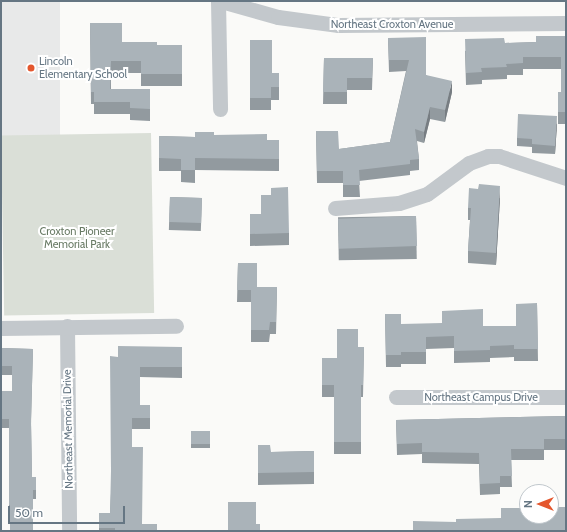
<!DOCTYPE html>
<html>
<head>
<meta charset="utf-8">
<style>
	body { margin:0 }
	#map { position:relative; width:567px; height:532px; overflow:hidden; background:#fafaf8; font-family:Cabin,sans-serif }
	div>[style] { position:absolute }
	.built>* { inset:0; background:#e8e9e9; transform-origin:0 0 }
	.green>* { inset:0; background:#dadfd7; transform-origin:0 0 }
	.minor>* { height:15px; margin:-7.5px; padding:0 7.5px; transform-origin:7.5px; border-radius:7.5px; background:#c3c8cc }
	.wall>* { inset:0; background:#929a9f; transform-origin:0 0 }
	.shaded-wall>* { inset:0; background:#777d82 }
	.building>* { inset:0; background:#aab3b9; transform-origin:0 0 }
	.dots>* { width:11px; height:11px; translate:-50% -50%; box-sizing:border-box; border:2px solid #fff; border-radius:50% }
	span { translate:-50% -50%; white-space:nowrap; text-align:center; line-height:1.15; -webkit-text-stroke:4px #fff; paint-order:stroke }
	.street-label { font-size:11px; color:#657683 }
	.poi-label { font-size:11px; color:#657683 }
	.left { translate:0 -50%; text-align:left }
	.park-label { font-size:11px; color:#687a64 }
	.frame { position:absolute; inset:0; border:2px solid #657683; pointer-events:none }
	.north { position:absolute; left:519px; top:484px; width:40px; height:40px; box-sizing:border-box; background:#fff; border:1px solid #c1c8cd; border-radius:50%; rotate:270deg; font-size:11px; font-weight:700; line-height:16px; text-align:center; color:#657683 }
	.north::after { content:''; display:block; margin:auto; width:14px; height:18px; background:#e4572e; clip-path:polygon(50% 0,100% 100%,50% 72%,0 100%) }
	.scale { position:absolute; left:8px; top:506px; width:117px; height:18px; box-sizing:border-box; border:2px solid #657683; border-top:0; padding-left:5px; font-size:12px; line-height:14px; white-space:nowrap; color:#657683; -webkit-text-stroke:3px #fff; paint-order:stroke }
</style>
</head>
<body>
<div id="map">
	<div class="built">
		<div style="left:1px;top:1px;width:59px;height:135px"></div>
	</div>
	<div class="green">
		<div style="left:151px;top:133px;width:180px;height:150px;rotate:89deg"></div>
	</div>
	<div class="minor">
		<div style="left:218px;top:1px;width:108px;rotate:88.9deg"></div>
		<div style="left:221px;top:1px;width:59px;rotate:15.7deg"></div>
		<div style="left:278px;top:17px;width:61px;rotate:7.6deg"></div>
		<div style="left:338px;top:25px;width:228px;rotate:-0.5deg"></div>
		<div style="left:335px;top:208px;width:64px;rotate:-4.5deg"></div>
		<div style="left:399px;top:203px;width:29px;rotate:-18deg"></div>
		<div style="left:427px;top:194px;width:52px;rotate:-36.4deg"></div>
		<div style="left:469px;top:163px;width:20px;rotate:-20deg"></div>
		<div style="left:488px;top:156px;width:11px"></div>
		<div style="left:499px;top:156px;width:71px;rotate:18.2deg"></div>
		<div style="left:67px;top:326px;width:205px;rotate:89.4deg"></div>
		<div style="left:1px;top:328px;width:175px;rotate:-0.7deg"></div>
		<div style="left:396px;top:397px;width:170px"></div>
	</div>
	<div class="wall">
		<div style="clip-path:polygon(90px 23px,122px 42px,157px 45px,182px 45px,182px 86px,141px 86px,141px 73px,111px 73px,111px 89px,150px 89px,150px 121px,130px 120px,130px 114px,94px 114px,94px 104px,91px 104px)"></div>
		<div style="clip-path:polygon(566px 36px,566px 124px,558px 124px,558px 112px,561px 92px,561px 69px,523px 69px,523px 75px,507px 75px,507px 79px,482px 80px,482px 84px,466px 85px,465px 51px,505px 43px,536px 42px)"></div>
		<div style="clip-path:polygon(388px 38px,426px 75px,452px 92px,445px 122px,430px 119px,424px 143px,417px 141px,419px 159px,419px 170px,410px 171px,410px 175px,359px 181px,360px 197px,343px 197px,343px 183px,317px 183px,316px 131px,339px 149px,390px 142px,406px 71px,389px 72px)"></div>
		<div style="clip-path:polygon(250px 40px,272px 73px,279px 73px,279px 100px,271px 100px,271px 110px,250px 110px)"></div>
		<div style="clip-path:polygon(324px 58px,373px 58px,372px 90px,347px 90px,347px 104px,323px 104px)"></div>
		<div style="clip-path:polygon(557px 124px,555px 154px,532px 153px,532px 147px,517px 146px,517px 138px)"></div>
		<div style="clip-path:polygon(214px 135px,267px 140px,279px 140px,279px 171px,195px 170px,195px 183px,181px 182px,181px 171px,159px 171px,159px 136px,195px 137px)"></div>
		<div style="clip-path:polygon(261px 195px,289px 233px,289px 245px,250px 246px,250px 214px,261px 214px)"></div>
		<div style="left:170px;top:197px;width:32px;height:33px;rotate:2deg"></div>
		<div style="clip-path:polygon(500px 198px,496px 265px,468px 263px,468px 251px,470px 220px,468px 220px,468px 208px)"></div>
		<div style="left:416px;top:216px;width:43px;height:78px;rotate:89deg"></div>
		<div style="clip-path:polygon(238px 263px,257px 287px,277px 287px,276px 334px,270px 334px,269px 342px,251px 342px,251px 302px,237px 302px)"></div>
		<div style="clip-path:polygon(537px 303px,538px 361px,514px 361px,514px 357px,490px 358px,490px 362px,454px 363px,454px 348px,426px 349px,426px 364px,401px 364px,401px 367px,386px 367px,385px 314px,401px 324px,483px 326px,516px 326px)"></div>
		<div style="clip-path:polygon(182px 347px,182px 378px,140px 377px,140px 405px,150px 405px,150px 429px,132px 429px,132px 447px,142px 524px,157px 531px,99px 531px,99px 513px,110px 513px,118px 357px)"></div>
		<div style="clip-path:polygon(358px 347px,364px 347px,363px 397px,361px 397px,361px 454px,334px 454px,334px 397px,322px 397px,322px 358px,337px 358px)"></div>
		<div style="clip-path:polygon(1px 348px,33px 349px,31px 424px,32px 477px,36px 477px,36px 499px,33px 499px,10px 515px,9px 515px,9px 428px,1px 428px,1px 391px,12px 391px,12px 375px,1px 375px)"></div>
		<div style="clip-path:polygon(566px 416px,566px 450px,544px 450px,544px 460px,511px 460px,512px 487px,500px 487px,500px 494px,480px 495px,479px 464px,422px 463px,422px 454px,397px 455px,396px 420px)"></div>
		<div style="left:191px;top:431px;width:19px;height:17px"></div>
		<div style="clip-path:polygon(258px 445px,271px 452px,314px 451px,314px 484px,258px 485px)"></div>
	</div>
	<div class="shaded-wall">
		<div style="clip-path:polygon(452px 81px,452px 92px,445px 122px,445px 110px)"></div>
		<div style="clip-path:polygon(430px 107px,430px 119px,424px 143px,424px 132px)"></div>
		<div style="clip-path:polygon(557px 116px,557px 124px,555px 154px,555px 146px)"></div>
		<div style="clip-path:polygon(500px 186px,500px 198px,496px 265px,496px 253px)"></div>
	</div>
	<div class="building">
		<div style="clip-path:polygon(90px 23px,122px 23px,122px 42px,157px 42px,157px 45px,182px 45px,182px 74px,141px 74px,141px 61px,111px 61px,110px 89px,150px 89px,150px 109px,130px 108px,130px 102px,94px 102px,94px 92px,91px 92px)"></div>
		<div style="clip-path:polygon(536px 36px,566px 36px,566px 112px,558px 112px,558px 92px,561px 92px,561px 57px,523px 57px,523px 63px,506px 64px,507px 67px,481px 68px,482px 72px,466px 73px,465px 39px,504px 38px,505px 43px,536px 42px)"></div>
		<div style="clip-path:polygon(426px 37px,426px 75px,452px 81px,445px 110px,430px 107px,424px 132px,415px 129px,419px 159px,410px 160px,410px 164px,359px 170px,360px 185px,343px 185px,343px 171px,317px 171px,316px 131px,338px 131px,339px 149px,390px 142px,409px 60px,389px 60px,388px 38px)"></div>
		<div style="clip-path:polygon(250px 40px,272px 40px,272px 73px,279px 73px,279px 87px,271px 87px,271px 98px,250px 98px)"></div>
		<div style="clip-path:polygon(324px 58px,373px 58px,372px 78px,347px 78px,347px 92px,323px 92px)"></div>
		<div style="clip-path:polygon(518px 114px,557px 116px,555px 146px,532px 144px,532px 139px,517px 138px)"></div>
		<div style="clip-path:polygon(195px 132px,214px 132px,214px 135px,267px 134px,267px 140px,279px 140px,279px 159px,195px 158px,195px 170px,181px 170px,181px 159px,159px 158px,159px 136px,195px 137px)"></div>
		<div style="clip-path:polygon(479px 184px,500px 186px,496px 253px,468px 251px,471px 208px,468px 208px,469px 188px,478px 189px)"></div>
		<div style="clip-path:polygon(288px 187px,289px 233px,250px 234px,250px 214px,261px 214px,261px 195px,271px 195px,271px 188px)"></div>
		<div style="left:170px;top:197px;width:32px;height:25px;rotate:2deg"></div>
		<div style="left:416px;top:216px;width:30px;height:78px;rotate:88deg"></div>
		<div style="clip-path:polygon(238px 263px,257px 263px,257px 287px,277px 287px,276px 322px,270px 322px,269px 330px,251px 330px,251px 290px,237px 290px)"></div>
		<div style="clip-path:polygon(537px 303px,538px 349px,514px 349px,514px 345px,490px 346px,490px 350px,454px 351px,454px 336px,426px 337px,426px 352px,401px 352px,401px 355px,386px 355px,385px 314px,401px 314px,401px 324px,442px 323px,442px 311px,483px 309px,483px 326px,516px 326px,516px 304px)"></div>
		<div style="clip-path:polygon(337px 329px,358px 329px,358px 347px,364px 347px,363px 385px,361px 385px,361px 442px,334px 442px,334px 385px,322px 385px,322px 358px,337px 358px)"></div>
		<div style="clip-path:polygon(118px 346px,182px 347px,182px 367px,140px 367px,140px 405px,150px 405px,150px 418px,132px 418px,132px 447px,143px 447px,142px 524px,157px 524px,157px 531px,115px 531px,115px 528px,99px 528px,99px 513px,110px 513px,111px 471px,110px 356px,118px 357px)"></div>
		<div style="clip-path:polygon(1px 348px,33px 349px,31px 419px,32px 477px,36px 477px,36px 490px,33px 490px,33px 531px,10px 531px,10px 505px,9px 505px,9px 419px,1px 419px,1px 391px,12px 391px,12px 366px,1px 366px)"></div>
		<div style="clip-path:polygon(566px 416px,566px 439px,544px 439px,544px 449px,511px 449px,512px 476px,500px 476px,500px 483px,480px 484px,479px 453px,422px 452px,422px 443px,397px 444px,396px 420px)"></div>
		<div style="left:191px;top:431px;width:19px;height:13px"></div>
		<div style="clip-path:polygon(258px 445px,270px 445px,271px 452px,314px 451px,314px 472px,258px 473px)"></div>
		<div style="clip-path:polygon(228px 502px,256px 502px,256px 524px,260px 524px,260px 531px,228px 531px)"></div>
		<div style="clip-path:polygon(551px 507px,566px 507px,566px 531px,413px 531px,413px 521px,456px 522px,456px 519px,501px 518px,501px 508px,527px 508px,527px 516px,551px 516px)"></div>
	</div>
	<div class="dots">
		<div style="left:31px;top:68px;background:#e4572e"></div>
	</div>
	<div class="street-label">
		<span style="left:392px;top:24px">Northeast Croxton Avenue</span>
		<span style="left:481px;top:397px">Northeast Campus Drive</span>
		<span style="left:68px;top:429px;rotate:-91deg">Northeast Memorial Drive</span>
	</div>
	<div class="poi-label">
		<span class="left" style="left:39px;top:68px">Lincoln<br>Elementary School</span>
	</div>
	<div class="park-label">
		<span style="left:77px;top:238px">Croxton Pioneer<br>Memorial Park</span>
	</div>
	<div class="frame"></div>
	<div class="north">N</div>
	<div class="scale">50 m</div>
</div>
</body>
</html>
